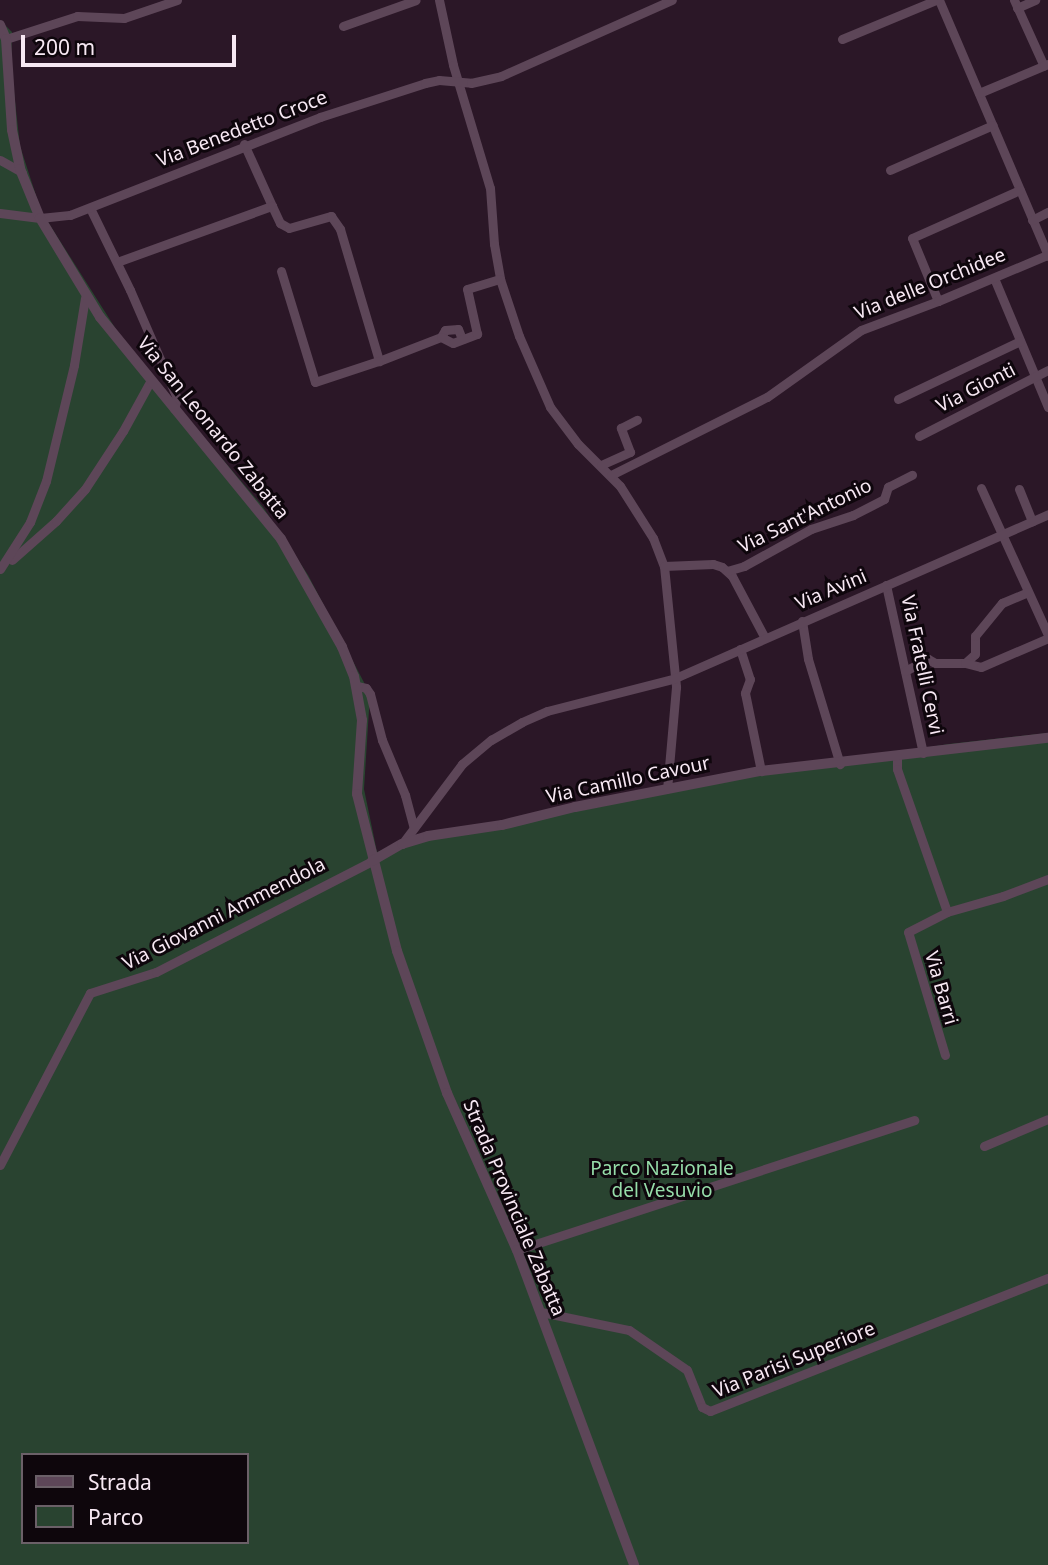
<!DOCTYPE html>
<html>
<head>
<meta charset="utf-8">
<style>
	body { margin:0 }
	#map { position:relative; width:1048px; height:1565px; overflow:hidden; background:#2b1727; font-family:"Noto Sans",sans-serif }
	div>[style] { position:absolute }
	.green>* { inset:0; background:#294330 }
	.minor>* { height:9px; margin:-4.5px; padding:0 4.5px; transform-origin:4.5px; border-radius:4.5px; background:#5d4658 }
	.tertiary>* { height:10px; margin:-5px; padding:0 5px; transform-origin:5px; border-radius:5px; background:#5d4658 }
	span { translate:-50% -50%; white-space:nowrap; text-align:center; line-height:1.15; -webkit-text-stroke:6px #0e060c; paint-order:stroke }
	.street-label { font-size:19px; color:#f7e8f3 }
	.park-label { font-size:19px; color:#96dda9 }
	.legend { position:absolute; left:21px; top:1453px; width:228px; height:91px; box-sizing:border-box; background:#0e060c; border:2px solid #6b6068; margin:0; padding:9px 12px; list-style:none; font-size:21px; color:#f7e8f3 }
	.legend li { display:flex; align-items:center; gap:14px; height:35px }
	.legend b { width:35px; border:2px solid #6b6068 }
	.scale { position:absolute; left:21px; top:35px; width:215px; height:32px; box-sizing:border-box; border:4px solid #f7e8f3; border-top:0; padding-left:9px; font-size:21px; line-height:24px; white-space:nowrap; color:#f7e8f3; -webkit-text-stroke:5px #0e060c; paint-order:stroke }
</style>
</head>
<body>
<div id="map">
	<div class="green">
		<div style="clip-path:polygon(evenodd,0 20px,12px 32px,11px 65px,20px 146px,41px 211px,126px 345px,263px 507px,308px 575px,370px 694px,364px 789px,377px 852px,421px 835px,467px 829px,607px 797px,949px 744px,1048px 733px,1048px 1565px,0 1565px,0 20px,23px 1455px,247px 1455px,247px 1542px,23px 1542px,23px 1455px)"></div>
	</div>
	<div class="minor">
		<div style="left:439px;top:0;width:66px;rotate:77.8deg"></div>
		<div style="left:453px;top:65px;width:128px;rotate:73.3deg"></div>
		<div style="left:490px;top:188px;width:56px;rotate:85.9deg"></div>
		<div style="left:494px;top:244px;width:36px;rotate:80deg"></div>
		<div style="left:500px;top:279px;width:60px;rotate:71.6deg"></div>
		<div style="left:519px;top:336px;width:77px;rotate:66.4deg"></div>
		<div style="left:550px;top:407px;width:46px;rotate:52.9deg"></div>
		<div style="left:578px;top:444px;width:59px;rotate:45deg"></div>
		<div style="left:620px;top:486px;width:62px;rotate:57.6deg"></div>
		<div style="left:653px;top:538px;width:30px;rotate:69deg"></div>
		<div style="left:664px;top:566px;width:122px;rotate:84.3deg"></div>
		<div style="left:676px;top:687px;width:102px;rotate:95deg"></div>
		<div style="left:939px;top:0;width:278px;rotate:66.9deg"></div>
		<div style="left:1014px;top:0;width:72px;rotate:65.6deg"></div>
		<div style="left:1017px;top:8px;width:20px;rotate:-24deg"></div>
		<div style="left:343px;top:26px;width:77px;rotate:-19.6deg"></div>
		<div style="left:6px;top:39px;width:75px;rotate:-17.9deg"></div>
		<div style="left:77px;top:16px;width:47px;rotate:2.4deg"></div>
		<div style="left:124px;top:18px;width:56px;rotate:-18.8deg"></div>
		<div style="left:842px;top:39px;width:102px;rotate:-22.5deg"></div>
		<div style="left:979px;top:93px;width:75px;rotate:-22.8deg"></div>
		<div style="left:244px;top:144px;width:68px;rotate:65.7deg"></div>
		<div style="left:0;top:160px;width:25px;rotate:29deg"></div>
		<div style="left:890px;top:170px;width:112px;rotate:-23.6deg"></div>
		<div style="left:90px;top:208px;width:91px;rotate:64deg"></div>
		<div style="left:130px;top:290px;width:118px;rotate:66.5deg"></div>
		<div style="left:177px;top:398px;width:11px;rotate:105deg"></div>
		<div style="left:0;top:213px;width:40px;rotate:7.1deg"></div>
		<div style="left:40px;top:218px;width:30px;rotate:-6deg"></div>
		<div style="left:70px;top:215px;width:269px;rotate:-21.4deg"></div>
		<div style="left:320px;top:117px;width:110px;rotate:-17.9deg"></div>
		<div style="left:425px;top:83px;width:14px;rotate:-12deg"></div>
		<div style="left:439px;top:80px;width:32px;rotate:5deg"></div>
		<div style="left:471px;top:83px;width:31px;rotate:-13deg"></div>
		<div style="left:501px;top:76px;width:187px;rotate:-24deg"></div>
		<div style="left:1032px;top:220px;width:18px;rotate:-27deg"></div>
		<div style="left:117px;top:262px;width:165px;rotate:-19.9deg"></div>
		<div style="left:272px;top:206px;width:19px;rotate:65deg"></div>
		<div style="left:280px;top:223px;width:10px;rotate:29deg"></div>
		<div style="left:289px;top:228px;width:44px;rotate:-15.9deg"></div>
		<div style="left:331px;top:216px;width:16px;rotate:55deg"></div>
		<div style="left:340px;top:229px;width:138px;rotate:73.5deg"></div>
		<div style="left:379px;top:361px;width:66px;rotate:-21.2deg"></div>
		<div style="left:441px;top:337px;width:8px;rotate:-60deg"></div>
		<div style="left:445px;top:330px;width:13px;rotate:-4deg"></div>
		<div style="left:458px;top:329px;width:11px;rotate:68deg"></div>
		<div style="left:281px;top:271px;width:116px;rotate:73deg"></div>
		<div style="left:315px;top:382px;width:66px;rotate:-18.4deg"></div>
		<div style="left:994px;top:278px;width:140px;rotate:67.3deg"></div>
		<div style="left:938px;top:301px;width:68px;rotate:-112.4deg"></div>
		<div style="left:912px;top:238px;width:118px;rotate:-24deg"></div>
		<div style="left:441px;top:337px;width:13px;rotate:27deg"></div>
		<div style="left:453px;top:343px;width:26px;rotate:-21deg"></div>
		<div style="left:477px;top:334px;width:46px;rotate:-102.5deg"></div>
		<div style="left:467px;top:289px;width:34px;rotate:-17deg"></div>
		<div style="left:898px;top:399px;width:135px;rotate:-25.4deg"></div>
		<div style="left:919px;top:436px;width:145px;rotate:-27.1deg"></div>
		<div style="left:601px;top:465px;width:32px;rotate:-24deg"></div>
		<div style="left:630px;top:452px;width:26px;rotate:-111deg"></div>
		<div style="left:621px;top:428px;width:18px;rotate:-27deg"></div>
		<div style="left:611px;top:475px;width:174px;rotate:-26.6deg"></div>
		<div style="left:767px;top:397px;width:115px;rotate:-35.5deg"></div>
		<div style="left:861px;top:330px;width:82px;rotate:-20.6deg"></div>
		<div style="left:938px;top:301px;width:118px;rotate:-22.9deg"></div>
		<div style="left:981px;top:488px;width:162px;rotate:65.5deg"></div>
		<div style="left:1019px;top:489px;width:35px;rotate:68deg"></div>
		<div style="left:12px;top:560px;width:59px;rotate:-41.6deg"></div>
		<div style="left:56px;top:521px;width:43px;rotate:-47.8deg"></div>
		<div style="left:85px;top:489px;width:69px;rotate:-56.8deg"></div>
		<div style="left:123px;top:431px;width:58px;rotate:-61.2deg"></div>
		<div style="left:664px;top:566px;width:49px;rotate:-2.3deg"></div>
		<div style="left:713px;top:564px;width:9px;rotate:18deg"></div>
		<div style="left:722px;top:567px;width:13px;rotate:42deg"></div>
		<div style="left:732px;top:576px;width:70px;rotate:62deg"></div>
		<div style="left:0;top:569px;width:56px;rotate:-57.4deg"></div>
		<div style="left:30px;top:522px;width:44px;rotate:-68.7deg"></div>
		<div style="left:46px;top:481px;width:119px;rotate:-76.4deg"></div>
		<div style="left:74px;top:365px;width:68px;rotate:-80.7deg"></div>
		<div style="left:727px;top:571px;width:18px;rotate:-16deg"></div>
		<div style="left:744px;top:566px;width:77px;rotate:-28.9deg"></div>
		<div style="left:811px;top:529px;width:44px;rotate:-18.4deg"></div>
		<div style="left:853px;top:515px;width:35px;rotate:-27deg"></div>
		<div style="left:884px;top:499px;width:13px;rotate:-72deg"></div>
		<div style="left:888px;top:487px;width:27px;rotate:-27deg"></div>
		<div style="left:886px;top:585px;width:172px;rotate:77.6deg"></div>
		<div style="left:802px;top:621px;width:38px;rotate:81deg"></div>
		<div style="left:808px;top:659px;width:110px;rotate:73.1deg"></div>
		<div style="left:740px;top:649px;width:32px;rotate:72deg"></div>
		<div style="left:750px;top:679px;width:15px;rotate:110deg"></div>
		<div style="left:745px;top:693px;width:80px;rotate:78.4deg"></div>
		<div style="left:965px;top:663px;width:13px;rotate:-42deg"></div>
		<div style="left:975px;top:654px;width:18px;rotate:-90deg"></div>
		<div style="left:975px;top:636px;width:43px;rotate:-50.7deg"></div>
		<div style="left:1002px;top:603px;width:28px;rotate:-23deg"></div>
		<div style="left:905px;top:671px;width:26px;rotate:-28deg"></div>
		<div style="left:928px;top:659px;width:8px;rotate:30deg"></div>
		<div style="left:935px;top:663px;width:30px"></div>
		<div style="left:965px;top:663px;width:16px;rotate:14deg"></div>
		<div style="left:981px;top:667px;width:73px;rotate:-23.4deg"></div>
		<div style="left:358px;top:686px;width:8px;rotate:14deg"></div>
		<div style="left:366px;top:688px;width:7px;rotate:56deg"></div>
		<div style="left:370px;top:694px;width:48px;rotate:75.4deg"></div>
		<div style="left:382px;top:740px;width:60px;rotate:67.3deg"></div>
		<div style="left:405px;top:795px;width:34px;rotate:75deg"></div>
		<div style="left:897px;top:757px;width:12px;rotate:90deg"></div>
		<div style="left:897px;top:769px;width:151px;rotate:70.7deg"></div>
		<div style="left:947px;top:912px;width:58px;rotate:-15.9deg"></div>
		<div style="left:1003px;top:896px;width:48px;rotate:-20.7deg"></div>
		<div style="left:402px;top:844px;width:100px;rotate:-53.1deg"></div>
		<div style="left:462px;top:764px;width:38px;rotate:-40deg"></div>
		<div style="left:491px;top:740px;width:36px;rotate:-30deg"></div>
		<div style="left:522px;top:722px;width:27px;rotate:-24deg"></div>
		<div style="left:547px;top:711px;width:130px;rotate:-14.3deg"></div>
		<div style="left:673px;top:679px;width:410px;rotate:-23.7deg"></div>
		<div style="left:945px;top:1055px;width:128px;rotate:-106.7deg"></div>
		<div style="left:908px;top:932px;width:44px;rotate:-27.1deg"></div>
		<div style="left:984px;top:1146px;width:69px;rotate:-22.9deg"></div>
		<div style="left:0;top:1165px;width:194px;rotate:-62.4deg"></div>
		<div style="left:90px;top:993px;width:69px;rotate:-17.7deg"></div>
		<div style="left:156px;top:972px;width:243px;rotate:-27.2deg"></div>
		<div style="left:517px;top:1250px;width:418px;rotate:-18.1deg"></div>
		<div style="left:541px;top:1312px;width:90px;rotate:11.6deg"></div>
		<div style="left:629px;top:1330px;width:70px;rotate:34.6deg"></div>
		<div style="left:687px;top:1370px;width:40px;rotate:68deg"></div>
		<div style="left:702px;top:1407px;width:9px;rotate:27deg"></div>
		<div style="left:710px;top:1411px;width:363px;rotate:-21.5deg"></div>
	</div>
	<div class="tertiary">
		<div style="left:0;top:25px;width:15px;rotate:67deg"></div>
		<div style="left:6px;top:39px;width:91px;rotate:86.2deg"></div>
		<div style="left:12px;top:130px;width:40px;rotate:78deg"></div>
		<div style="left:20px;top:169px;width:53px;rotate:67.8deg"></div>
		<div style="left:40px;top:218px;width:116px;rotate:58.8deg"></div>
		<div style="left:100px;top:317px;width:286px;rotate:50.8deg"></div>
		<div style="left:281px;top:539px;width:124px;rotate:60.5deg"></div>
		<div style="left:342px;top:647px;width:31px;rotate:68deg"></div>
		<div style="left:354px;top:676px;width:45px;rotate:79.7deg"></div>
		<div style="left:362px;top:720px;width:74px;rotate:93.9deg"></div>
		<div style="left:357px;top:794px;width:162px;rotate:75.7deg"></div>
		<div style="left:397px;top:951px;width:151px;rotate:70.6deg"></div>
		<div style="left:447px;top:1093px;width:172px;rotate:66deg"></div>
		<div style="left:517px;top:1250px;width:336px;rotate:69.6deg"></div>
		<div style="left:372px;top:861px;width:34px;rotate:-30deg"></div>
		<div style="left:402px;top:844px;width:27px;rotate:-17deg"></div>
		<div style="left:428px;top:836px;width:75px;rotate:-8.5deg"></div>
		<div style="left:502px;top:825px;width:75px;rotate:-13.9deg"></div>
		<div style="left:575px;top:807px;width:189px;rotate:-11deg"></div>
		<div style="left:761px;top:771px;width:289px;rotate:-6.6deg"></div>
	</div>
	<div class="street-label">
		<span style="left:242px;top:129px;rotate:-21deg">Via Benedetto Croce</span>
		<span style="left:930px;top:284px;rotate:-22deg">Via delle Orchidee</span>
		<span style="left:976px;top:388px;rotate:-27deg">Via Gionti</span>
		<span style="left:213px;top:428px;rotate:51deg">Via San Leonardo Zabatta</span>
		<span style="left:805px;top:516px;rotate:-26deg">Via Sant'Antonio</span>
		<span style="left:831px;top:590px;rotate:-23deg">Via Avini</span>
		<span style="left:922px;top:665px;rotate:78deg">Via Fratelli Cervi</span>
		<span style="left:628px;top:780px;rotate:-12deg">Via Camillo Cavour</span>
		<span style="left:224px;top:914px;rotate:-27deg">Via Giovanni Ammendola</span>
		<span style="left:941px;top:988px;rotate:74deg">Via Barri</span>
		<span style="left:514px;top:1208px;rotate:67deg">Strada Provinciale Zabatta</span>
		<span style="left:794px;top:1360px;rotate:-22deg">Via Parisi Superiore</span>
	</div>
	<div class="park-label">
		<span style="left:662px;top:1180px">Parco Nazionale<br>del Vesuvio</span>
	</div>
	<ul class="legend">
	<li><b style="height:9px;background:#5d4658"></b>Strada</li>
	<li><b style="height:19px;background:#294330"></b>Parco</li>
	</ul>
	<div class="scale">200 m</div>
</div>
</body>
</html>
